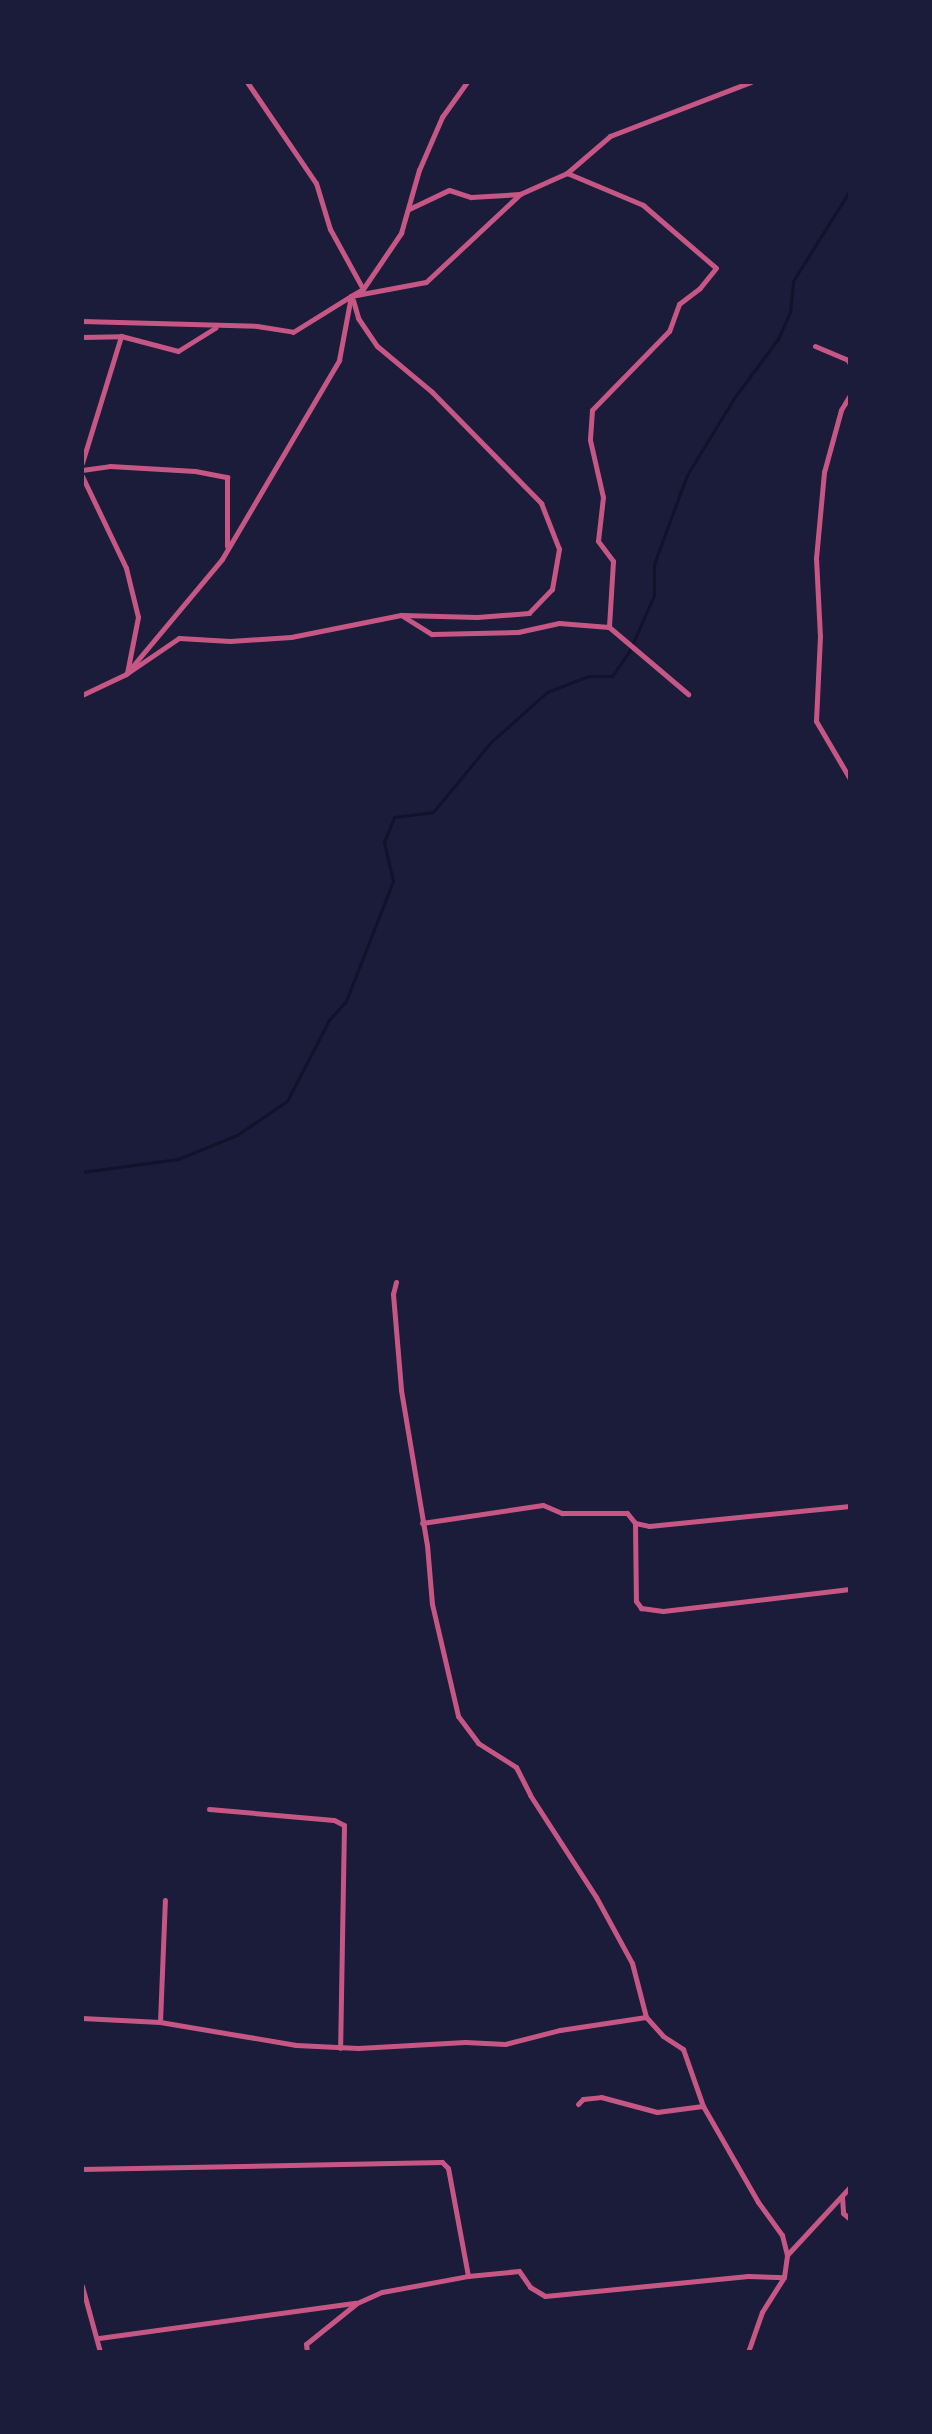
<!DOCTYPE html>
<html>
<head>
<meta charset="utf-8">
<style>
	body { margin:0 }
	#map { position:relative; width:932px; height:2434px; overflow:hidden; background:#1b1b3a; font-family:"Public Sans",sans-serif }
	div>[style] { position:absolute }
	.stream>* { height:3px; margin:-1.5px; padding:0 1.5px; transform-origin:1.5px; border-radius:1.5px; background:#12122b }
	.minor>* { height:5px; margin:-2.5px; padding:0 2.5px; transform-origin:2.5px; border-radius:2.5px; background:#c65784 }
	span { translate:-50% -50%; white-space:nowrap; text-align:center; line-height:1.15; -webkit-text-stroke:6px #1b1b3a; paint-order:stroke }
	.frame { position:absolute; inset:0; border:84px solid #1b1b3a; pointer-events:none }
</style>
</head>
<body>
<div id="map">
	<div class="stream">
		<div style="left:82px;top:1172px;width:97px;rotate:-7.7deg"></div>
		<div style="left:178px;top:1159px;width:64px;rotate:-22.1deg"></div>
		<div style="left:237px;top:1135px;width:60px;rotate:-34.2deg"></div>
		<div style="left:287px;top:1101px;width:91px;rotate:-62.6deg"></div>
		<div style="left:329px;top:1020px;width:25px;rotate:-48deg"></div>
		<div style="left:346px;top:1001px;width:129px;rotate:-68.6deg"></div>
		<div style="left:393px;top:881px;width:40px;rotate:-103deg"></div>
		<div style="left:384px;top:842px;width:27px;rotate:-68deg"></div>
		<div style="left:394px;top:817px;width:39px;rotate:-7deg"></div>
		<div style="left:433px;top:812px;width:91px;rotate:-50.4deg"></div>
		<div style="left:491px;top:742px;width:75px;rotate:-41.8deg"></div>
		<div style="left:547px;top:692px;width:45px;rotate:-20.9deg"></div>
		<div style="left:589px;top:676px;width:23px"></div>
		<div style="left:612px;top:676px;width:29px;rotate:-55deg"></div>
		<div style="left:629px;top:652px;width:62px;rotate:-66.3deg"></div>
		<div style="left:654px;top:595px;width:31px;rotate:-90deg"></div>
		<div style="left:654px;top:564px;width:95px;rotate:-69.7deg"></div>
		<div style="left:687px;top:475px;width:90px;rotate:-58.6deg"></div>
		<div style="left:734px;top:398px;width:74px;rotate:-53.3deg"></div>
		<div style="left:778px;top:339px;width:30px;rotate:-66deg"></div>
		<div style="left:790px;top:312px;width:31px;rotate:-84deg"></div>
		<div style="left:793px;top:281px;width:107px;rotate:-57.9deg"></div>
	</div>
	<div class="minor">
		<div style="left:247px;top:82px;width:122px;rotate:55.7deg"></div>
		<div style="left:316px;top:183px;width:48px;rotate:73.1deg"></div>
		<div style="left:330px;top:229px;width:68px;rotate:61.2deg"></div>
		<div style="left:567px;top:173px;width:82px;rotate:22.8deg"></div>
		<div style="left:643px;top:205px;width:96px;rotate:40.8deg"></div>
		<div style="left:716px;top:268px;width:26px;rotate:129deg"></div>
		<div style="left:700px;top:288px;width:26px;rotate:143deg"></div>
		<div style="left:679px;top:304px;width:29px;rotate:110deg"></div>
		<div style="left:669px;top:331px;width:110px;rotate:134.3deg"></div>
		<div style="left:592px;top:410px;width:30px;rotate:94deg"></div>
		<div style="left:590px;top:440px;width:58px;rotate:77.2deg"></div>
		<div style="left:603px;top:497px;width:44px;rotate:96.5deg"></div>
		<div style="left:598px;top:541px;width:25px;rotate:53deg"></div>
		<div style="left:613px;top:561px;width:66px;rotate:93.5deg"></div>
		<div style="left:409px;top:209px;width:44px;rotate:-25.4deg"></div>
		<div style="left:449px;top:190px;width:23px;rotate:18deg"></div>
		<div style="left:471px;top:197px;width:49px;rotate:-3.5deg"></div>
		<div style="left:520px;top:194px;width:51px;rotate:-24.1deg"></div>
		<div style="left:567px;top:173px;width:57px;rotate:-40.7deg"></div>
		<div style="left:610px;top:136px;width:151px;rotate:-21deg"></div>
		<div style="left:353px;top:300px;width:19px;rotate:74deg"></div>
		<div style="left:358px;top:318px;width:34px;rotate:56deg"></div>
		<div style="left:377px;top:346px;width:72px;rotate:39.9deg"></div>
		<div style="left:432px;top:392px;width:156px;rotate:45.5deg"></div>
		<div style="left:541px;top:503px;width:49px;rotate:68.6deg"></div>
		<div style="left:559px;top:549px;width:41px;rotate:99.9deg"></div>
		<div style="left:552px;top:589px;width:33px;rotate:134deg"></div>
		<div style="left:529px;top:613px;width:52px;rotate:175.6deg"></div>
		<div style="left:477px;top:617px;width:75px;rotate:-178.5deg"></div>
		<div style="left:82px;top:321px;width:175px;rotate:1.6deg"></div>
		<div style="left:257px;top:326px;width:36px;rotate:9deg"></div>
		<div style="left:293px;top:332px;width:68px;rotate:-31.8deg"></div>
		<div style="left:351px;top:296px;width:76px;rotate:-10.6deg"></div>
		<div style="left:426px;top:282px;width:129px;rotate:-43.1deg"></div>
		<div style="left:82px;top:337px;width:39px;rotate:-1deg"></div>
		<div style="left:815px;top:346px;width:36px;rotate:23deg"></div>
		<div style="left:848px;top:360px;width:4px;rotate:63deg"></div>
		<div style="left:850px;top:395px;width:17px;rotate:121deg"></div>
		<div style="left:841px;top:410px;width:64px;rotate:105.3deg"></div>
		<div style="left:824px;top:472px;width:86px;rotate:95.3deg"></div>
		<div style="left:816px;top:558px;width:78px;rotate:87.1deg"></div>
		<div style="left:820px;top:636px;width:85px;rotate:92.7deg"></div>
		<div style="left:816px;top:721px;width:67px;rotate:59.6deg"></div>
		<div style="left:82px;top:463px;width:133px;rotate:-72.9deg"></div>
		<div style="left:121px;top:336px;width:59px;rotate:14.7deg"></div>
		<div style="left:178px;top:351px;width:44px;rotate:-31.9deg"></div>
		<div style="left:82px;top:470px;width:28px;rotate:-8deg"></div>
		<div style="left:110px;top:466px;width:85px;rotate:3.4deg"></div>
		<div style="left:195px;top:471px;width:33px;rotate:11deg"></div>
		<div style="left:227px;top:477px;width:69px;rotate:90deg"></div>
		<div style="left:82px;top:476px;width:102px;rotate:64.4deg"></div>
		<div style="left:126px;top:568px;width:50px;rotate:76.2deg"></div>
		<div style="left:138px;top:617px;width:57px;rotate:101.1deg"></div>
		<div style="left:126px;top:674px;width:150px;rotate:-50.1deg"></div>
		<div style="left:222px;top:559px;width:231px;rotate:-59.5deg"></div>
		<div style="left:339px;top:360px;width:65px;rotate:-79.4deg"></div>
		<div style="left:351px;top:296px;width:14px;rotate:-30deg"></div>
		<div style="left:363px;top:289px;width:68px;rotate:-55.8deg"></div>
		<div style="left:401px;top:233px;width:66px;rotate:-74.1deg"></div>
		<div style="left:419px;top:170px;width:58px;rotate:-66.5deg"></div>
		<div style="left:442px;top:117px;width:43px;rotate:-54.5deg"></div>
		<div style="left:82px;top:695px;width:49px;rotate:-25.5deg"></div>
		<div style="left:126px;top:674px;width:64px;rotate:-34.2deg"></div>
		<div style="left:179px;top:638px;width:51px;rotate:3.4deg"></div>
		<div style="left:230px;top:641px;width:61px;rotate:-3.8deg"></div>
		<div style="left:291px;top:637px;width:112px;rotate:-11.3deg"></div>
		<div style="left:401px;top:615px;width:36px;rotate:32deg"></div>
		<div style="left:432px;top:634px;width:86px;rotate:-1.3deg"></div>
		<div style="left:518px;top:632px;width:42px;rotate:-12.4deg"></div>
		<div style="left:559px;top:623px;width:50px;rotate:4.6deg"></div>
		<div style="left:609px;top:627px;width:104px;rotate:40.3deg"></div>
		<div style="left:396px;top:1282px;width:12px;rotate:104deg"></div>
		<div style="left:393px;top:1294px;width:96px;rotate:85.2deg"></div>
		<div style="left:401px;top:1390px;width:157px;rotate:80.5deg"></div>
		<div style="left:427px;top:1545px;width:59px;rotate:85.2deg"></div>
		<div style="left:432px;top:1604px;width:115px;rotate:76.9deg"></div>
		<div style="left:458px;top:1716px;width:34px;rotate:53deg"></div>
		<div style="left:478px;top:1743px;width:45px;rotate:32.3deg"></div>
		<div style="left:516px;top:1767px;width:31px;rotate:63deg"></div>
		<div style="left:530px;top:1795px;width:121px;rotate:57.1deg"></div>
		<div style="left:596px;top:1897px;width:75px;rotate:61.4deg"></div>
		<div style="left:632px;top:1963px;width:56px;rotate:75.5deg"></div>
		<div style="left:646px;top:2017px;width:25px;rotate:48deg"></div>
		<div style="left:663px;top:2036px;width:24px;rotate:33deg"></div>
		<div style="left:683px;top:2049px;width:60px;rotate:70.7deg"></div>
		<div style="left:703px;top:2106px;width:111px;rotate:60.2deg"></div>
		<div style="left:758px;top:2202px;width:41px;rotate:54deg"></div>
		<div style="left:782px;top:2235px;width:21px;rotate:76deg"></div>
		<div style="left:422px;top:1523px;width:122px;rotate:-8.5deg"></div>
		<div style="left:543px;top:1505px;width:21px;rotate:23deg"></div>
		<div style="left:562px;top:1513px;width:65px"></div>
		<div style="left:627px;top:1513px;width:13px;rotate:51deg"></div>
		<div style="left:635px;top:1523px;width:14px;rotate:12deg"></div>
		<div style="left:649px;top:1526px;width:202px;rotate:-5.7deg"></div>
		<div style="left:635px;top:1523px;width:78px;rotate:89.3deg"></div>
		<div style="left:636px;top:1601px;width:9px;rotate:54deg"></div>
		<div style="left:641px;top:1608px;width:22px;rotate:8deg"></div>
		<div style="left:663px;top:1611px;width:188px;rotate:-6.7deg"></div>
		<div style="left:209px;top:1809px;width:125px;rotate:5deg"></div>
		<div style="left:334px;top:1820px;width:11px;rotate:27deg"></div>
		<div style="left:344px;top:1825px;width:223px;rotate:91deg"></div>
		<div style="left:82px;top:2018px;width:78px;rotate:2.9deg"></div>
		<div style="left:160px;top:2022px;width:138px;rotate:9.6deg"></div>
		<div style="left:296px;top:2045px;width:62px;rotate:2.8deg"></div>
		<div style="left:358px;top:2048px;width:107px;rotate:-3.2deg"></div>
		<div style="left:465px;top:2042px;width:40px;rotate:2.9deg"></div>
		<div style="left:505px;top:2044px;width:57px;rotate:-14.3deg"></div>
		<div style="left:560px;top:2030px;width:87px;rotate:-8.6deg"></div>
		<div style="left:160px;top:2022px;width:122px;rotate:-87.7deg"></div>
		<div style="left:578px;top:2104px;width:7px;rotate:-45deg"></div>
		<div style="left:583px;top:2099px;width:18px;rotate:-6deg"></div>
		<div style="left:601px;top:2097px;width:58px;rotate:15deg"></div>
		<div style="left:657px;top:2112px;width:46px;rotate:-7.4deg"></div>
		<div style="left:82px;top:2169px;width:360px;rotate:-1.1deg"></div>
		<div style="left:442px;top:2162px;width:8px;rotate:45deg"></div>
		<div style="left:448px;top:2168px;width:110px;rotate:79.5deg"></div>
		<div style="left:842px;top:2197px;width:16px;rotate:86deg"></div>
		<div style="left:843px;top:2213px;width:9px;rotate:41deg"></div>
		<div style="left:82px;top:2286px;width:68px;rotate:74.7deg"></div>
		<div style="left:99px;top:2338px;width:259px;rotate:-7.8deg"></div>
		<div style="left:307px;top:2352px;width:8px;rotate:-97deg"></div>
		<div style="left:306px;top:2344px;width:65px;rotate:-38.8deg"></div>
		<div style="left:357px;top:2303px;width:27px;rotate:-24deg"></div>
		<div style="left:382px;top:2292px;width:87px;rotate:-10.5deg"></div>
		<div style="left:468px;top:2276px;width:51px;rotate:-5.6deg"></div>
		<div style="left:519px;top:2271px;width:19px;rotate:55deg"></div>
		<div style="left:530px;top:2287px;width:17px;rotate:31deg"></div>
		<div style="left:545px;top:2296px;width:204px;rotate:-5.6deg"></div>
		<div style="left:748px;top:2276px;width:36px;rotate:2deg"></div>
		<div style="left:748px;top:2352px;width:42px;rotate:-70.7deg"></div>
		<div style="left:762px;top:2312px;width:41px;rotate:-57.8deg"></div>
		<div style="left:784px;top:2277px;width:22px;rotate:-82deg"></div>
		<div style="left:787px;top:2255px;width:93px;rotate:-47.2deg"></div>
	</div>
	<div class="frame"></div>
</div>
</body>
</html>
